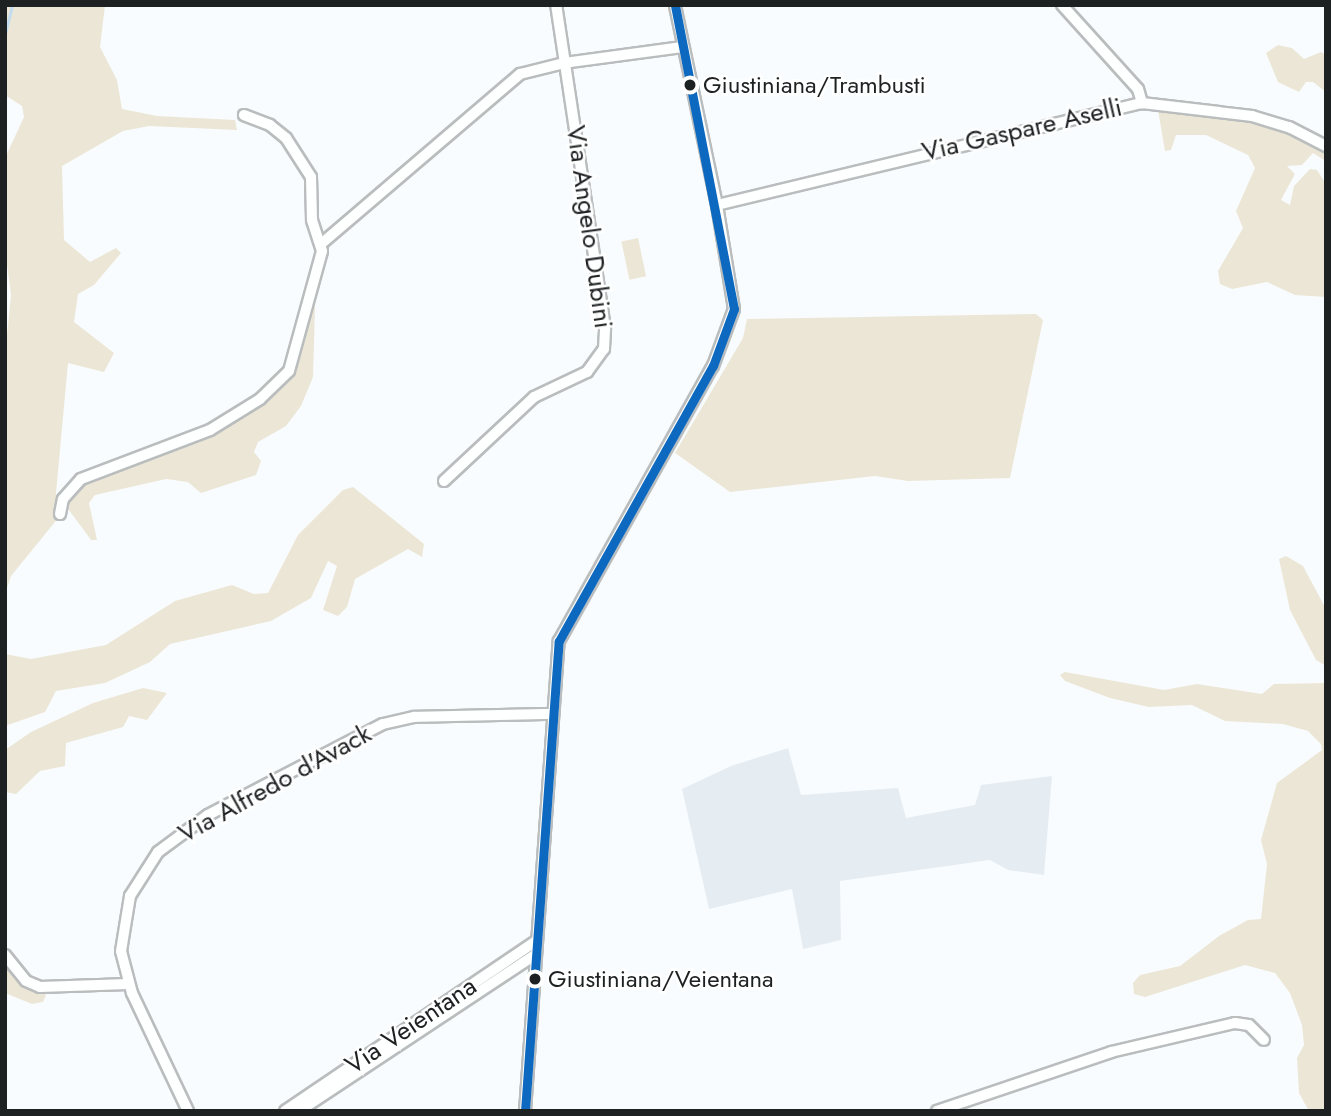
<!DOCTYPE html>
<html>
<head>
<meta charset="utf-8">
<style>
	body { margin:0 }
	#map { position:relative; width:1331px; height:1116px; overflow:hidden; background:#f9fcfe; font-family:Jost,sans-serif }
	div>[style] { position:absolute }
	.built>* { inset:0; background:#e5edf3 }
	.green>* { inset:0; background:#ece6d6; transform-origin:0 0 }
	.stream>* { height:2.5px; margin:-1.25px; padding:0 1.25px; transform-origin:1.25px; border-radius:1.25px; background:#c3dcef }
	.roads { filter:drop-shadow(2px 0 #babdbe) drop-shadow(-2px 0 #babdbe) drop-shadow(0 2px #babdbe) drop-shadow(0 -2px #babdbe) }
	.minor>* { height:10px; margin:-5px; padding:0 5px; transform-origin:5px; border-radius:5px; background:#feffff }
	.bus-1>* { height:9px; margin:-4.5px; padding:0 4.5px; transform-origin:4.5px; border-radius:4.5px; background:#0c69bf }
	.dots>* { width:19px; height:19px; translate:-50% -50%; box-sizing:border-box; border:4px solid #fff; border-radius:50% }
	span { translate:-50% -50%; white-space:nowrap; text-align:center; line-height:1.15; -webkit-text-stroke:5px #fff; paint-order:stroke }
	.bus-label { font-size:24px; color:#1e2122 }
	.left { translate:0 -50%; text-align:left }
	.street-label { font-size:26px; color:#1e2122 }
	.frame { position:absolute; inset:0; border:7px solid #1e2122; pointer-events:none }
</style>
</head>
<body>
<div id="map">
	<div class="built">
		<div style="clip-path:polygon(788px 748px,801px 795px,898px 788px,906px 818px,975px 805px,981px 785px,1052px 776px,1044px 875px,1008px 870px,990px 860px,840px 881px,841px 940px,803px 949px,792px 889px,709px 909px,682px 789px,731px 766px)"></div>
	</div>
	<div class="green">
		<div style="clip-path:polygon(5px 5px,105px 5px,100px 47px,117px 80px,122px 109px,157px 116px,235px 120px,237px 130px,149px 126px,123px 131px,62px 166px,64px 240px,90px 262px,116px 248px,121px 253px,94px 285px,78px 294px,74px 322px,114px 353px,104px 372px,68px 363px,56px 493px,59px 517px,11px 576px,5px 594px,5px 356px,11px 295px,5px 249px,5px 158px,24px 117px,22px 106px,5px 95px)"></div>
		<div style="clip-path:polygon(1278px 45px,1292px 48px,1304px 59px,1321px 52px,1326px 55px,1326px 92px,1313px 82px,1306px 82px,1299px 92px,1278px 82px,1266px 53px)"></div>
		<div style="clip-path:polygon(1158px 110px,1267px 123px,1326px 151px,1326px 171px,1324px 160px,1313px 153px,1302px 165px,1287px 166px,1295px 174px,1281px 200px,1290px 205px,1294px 186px,1310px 169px,1317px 170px,1326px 184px,1326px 297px,1295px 295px,1267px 282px,1232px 289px,1220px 284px,1218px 271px,1243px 228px,1236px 211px,1255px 168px,1248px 155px,1206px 135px,1176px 135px,1171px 150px,1165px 151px)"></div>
		<div style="left:638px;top:238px;width:39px;height:17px;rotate:78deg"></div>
		<div style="clip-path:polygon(315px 306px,313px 377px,301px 406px,286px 426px,258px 442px,254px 452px,261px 461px,256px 475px,201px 493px,188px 482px,166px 479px,95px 495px,89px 503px,97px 540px,91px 540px,66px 506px,71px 497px,96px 476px,225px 429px,275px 392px,291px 375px,309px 308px)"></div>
		<div style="clip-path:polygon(1036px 314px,1043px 320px,1010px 478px,908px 481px,875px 476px,730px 492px,675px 453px,743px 338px,747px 319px)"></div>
		<div style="clip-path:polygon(353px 487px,424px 544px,422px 557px,408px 549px,355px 579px,347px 607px,338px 616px,323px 610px,337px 566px,328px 561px,311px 598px,271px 621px,170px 644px,150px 662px,105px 683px,56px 691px,45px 712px,5px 726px,5px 654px,31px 659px,106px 645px,175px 601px,232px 585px,254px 594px,268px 593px,298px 535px,343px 490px)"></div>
		<div style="clip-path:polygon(1286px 556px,1303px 566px,1326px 609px,1326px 666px,1316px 660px,1290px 610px,1279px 559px)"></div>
		<div style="clip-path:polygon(1065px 672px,1164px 690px,1197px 684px,1262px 694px,1274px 684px,1326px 683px,1326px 1111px,1309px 1111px,1299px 1093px,1297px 1058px,1304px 1045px,1302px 1025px,1290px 993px,1275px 973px,1245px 965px,1145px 997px,1134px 994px,1133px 983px,1140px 975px,1180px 966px,1219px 936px,1248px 920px,1261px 919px,1267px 864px,1261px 840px,1277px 783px,1322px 750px,1321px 744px,1308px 731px,1283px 724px,1225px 721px,1192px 705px,1149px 707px,1110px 698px,1065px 681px,1060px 675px)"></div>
		<div style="clip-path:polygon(143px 688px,167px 693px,147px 720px,129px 716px,123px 727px,66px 743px,65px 766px,40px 771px,16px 794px,5px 792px,5px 750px,31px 732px,93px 703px)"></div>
		<div style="clip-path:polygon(5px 959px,25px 982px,46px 995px,43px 1002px,32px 1004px,5px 993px)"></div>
	</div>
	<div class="stream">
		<div style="left:5px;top:34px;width:30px;rotate:-76deg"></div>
	</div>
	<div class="roads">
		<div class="minor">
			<div style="left:1062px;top:5px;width:113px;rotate:47.9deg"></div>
			<div style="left:1138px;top:89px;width:15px;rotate:74deg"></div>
			<div style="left:717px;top:205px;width:437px;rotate:-13.5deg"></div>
			<div style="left:1142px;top:103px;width:111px;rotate:6.7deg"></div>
			<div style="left:1252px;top:116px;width:39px;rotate:17deg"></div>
			<div style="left:1289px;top:127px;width:42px;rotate:27.2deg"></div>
			<div style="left:321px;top:244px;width:262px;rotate:-40.5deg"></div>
			<div style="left:520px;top:74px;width:45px;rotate:-14deg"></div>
			<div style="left:564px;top:63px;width:120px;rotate:-7.7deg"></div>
			<div style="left:444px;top:481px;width:123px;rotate:-43deg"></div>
			<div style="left:534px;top:397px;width:59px;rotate:-25.3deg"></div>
			<div style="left:587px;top:372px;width:29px;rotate:-54deg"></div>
			<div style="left:604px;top:349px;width:21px;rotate:-87deg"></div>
			<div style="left:605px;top:328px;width:327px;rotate:-98.6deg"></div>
			<div style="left:60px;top:514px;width:15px;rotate:-79deg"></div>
			<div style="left:63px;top:499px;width:27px;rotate:-48deg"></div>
			<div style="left:81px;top:479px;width:138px;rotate:-20.8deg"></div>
			<div style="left:210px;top:430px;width:59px;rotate:-31.8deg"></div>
			<div style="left:260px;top:399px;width:40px;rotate:-44deg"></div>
			<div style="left:289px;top:371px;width:124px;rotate:-74.6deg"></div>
			<div style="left:322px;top:251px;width:33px;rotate:-108deg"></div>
			<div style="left:312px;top:220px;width:43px;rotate:-91.3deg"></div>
			<div style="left:311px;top:177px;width:46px;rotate:-122.7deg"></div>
			<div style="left:286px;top:138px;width:21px;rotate:-141deg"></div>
			<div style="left:270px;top:125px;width:28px;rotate:-159deg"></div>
			<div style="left:5px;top:955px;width:33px;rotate:51deg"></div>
			<div style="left:26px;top:981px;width:15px;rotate:23deg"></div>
			<div style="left:40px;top:987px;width:88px;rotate:-2deg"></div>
			<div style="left:188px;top:1111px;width:131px;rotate:-115.4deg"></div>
			<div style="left:132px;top:993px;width:43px;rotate:-104.7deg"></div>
			<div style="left:121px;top:951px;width:56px;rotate:-80.7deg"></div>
			<div style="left:130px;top:896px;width:52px;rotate:-57.5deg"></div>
			<div style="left:158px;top:852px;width:62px;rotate:-36.5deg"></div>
			<div style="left:208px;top:815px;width:197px;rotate:-27.5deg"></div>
			<div style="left:383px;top:724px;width:32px;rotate:-13deg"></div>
			<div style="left:414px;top:717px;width:137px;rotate:-1.3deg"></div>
			<div style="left:285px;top:1111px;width:303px;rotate:-34.1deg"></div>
			<div style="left:299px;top:1111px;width:283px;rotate:-33.5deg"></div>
			<div style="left:525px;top:1111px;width:471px;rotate:-85.9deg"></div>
			<div style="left:559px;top:641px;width:315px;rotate:-60.8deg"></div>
			<div style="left:713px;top:366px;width:61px;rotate:-69.8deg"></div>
			<div style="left:734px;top:309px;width:105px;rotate:-99.3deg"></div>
			<div style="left:717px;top:205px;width:204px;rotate:-101.9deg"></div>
			<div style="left:937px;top:1111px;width:184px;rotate:-18.7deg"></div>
			<div style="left:1111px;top:1052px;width:127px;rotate:-13.2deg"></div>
			<div style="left:1235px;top:1023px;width:14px;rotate:8deg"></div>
			<div style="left:1249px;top:1025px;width:21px;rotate:45deg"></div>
		</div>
	</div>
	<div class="bus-1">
		<div style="left:525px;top:1111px;width:471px;rotate:-85.9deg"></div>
		<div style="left:559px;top:641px;width:315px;rotate:-60.8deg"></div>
		<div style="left:713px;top:366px;width:61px;rotate:-69.8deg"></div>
		<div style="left:734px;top:309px;width:310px;rotate:-101deg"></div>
	</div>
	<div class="dots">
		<div style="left:690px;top:85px;background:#1e2122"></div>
		<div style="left:535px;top:979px;background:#1e2122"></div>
	</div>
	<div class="bus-label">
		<span class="left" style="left:703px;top:85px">Giustiniana/Trambusti</span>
		<span class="left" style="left:548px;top:979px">Giustiniana/Veientana</span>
	</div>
	<div class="street-label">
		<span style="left:1022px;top:130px;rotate:-13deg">Via Gaspare Aselli</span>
		<span style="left:589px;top:227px;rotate:82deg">Via Angelo Dubini</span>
		<span style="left:275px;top:784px;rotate:-29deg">Via Alfredo d'Avack</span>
		<span style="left:411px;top:1026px;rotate:-34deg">Via Veientana</span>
	</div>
	<div class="frame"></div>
</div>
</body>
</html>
